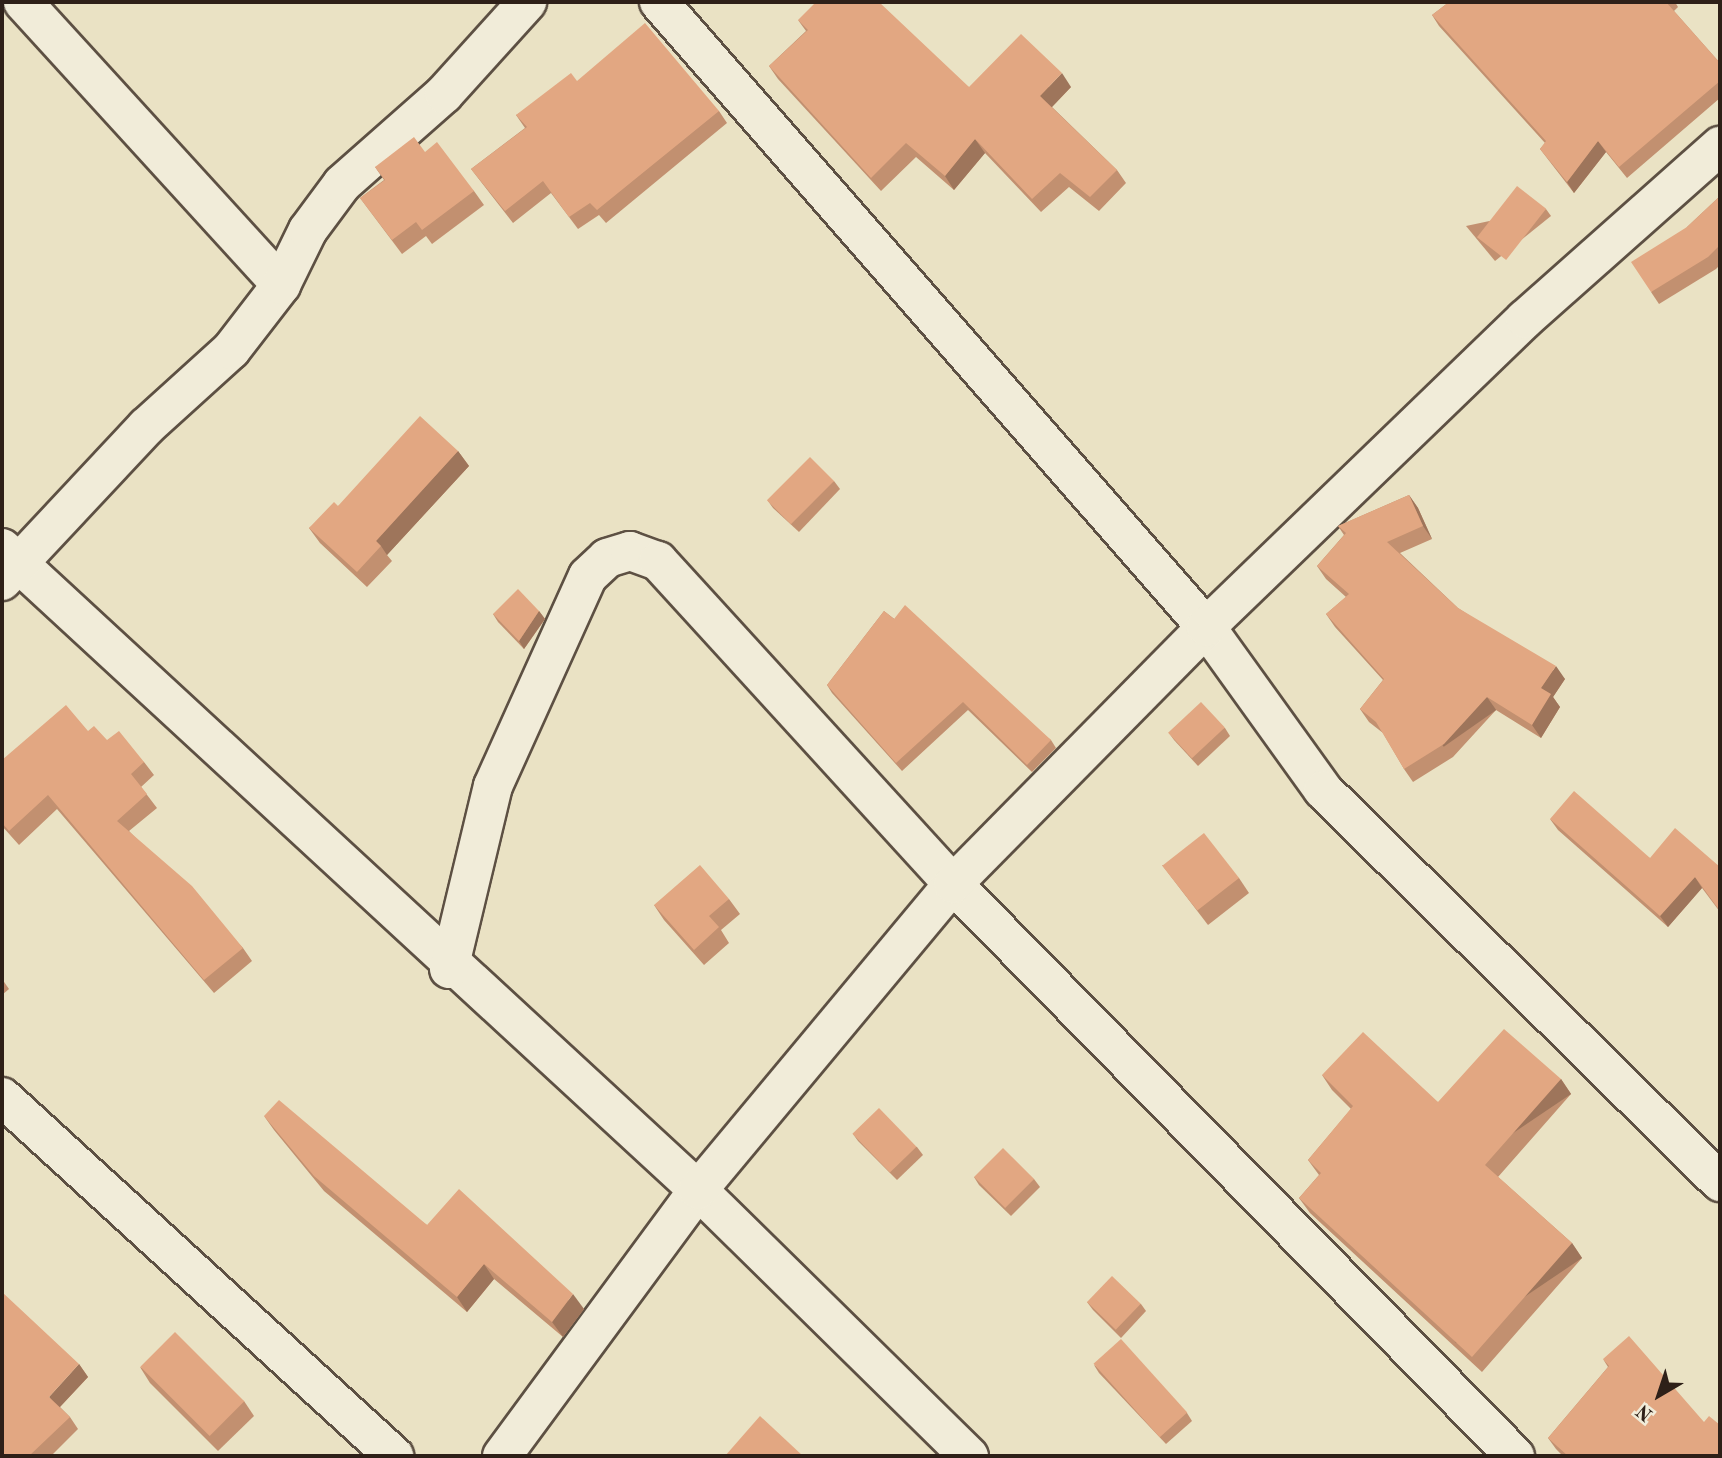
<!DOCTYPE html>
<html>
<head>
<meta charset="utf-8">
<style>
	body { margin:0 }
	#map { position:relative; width:1722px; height:1458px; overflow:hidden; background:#eae2c4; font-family:"Old Standard TT",serif }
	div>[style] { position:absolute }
	.roads { filter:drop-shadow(2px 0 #5d5043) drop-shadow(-2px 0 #5d5043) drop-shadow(0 2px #5d5043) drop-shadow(0 -2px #5d5043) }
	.minor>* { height:38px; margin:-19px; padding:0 19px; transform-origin:19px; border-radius:19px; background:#f1ecd9 }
	.wall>* { inset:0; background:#c29070 }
	.shaded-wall>* { inset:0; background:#9e755b; transform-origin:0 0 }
	.building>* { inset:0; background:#e2a782; transform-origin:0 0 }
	span { translate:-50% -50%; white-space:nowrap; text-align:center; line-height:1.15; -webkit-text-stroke:6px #f1ecd9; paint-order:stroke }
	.frame { position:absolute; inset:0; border:4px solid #2e2018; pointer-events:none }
	.north { position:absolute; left:1624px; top:1360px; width:70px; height:70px; -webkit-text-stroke:5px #f1ecd9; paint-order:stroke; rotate:219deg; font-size:19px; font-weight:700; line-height:28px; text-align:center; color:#2e2018 }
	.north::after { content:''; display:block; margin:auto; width:24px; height:32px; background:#2e2018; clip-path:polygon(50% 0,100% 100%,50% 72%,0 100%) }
</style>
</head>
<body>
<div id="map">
	<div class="roads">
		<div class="minor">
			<div style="left:23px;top:2px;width:383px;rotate:47.6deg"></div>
			<div style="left:659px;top:2px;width:831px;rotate:48.81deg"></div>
			<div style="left:1206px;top:627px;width:201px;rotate:54.3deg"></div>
			<div style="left:1323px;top:790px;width:558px;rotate:44.64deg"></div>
			<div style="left:2px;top:548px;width:947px;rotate:42.69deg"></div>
			<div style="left:698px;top:1190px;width:380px;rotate:44.5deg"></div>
			<div style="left:2px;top:581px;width:211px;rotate:-46.9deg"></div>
			<div style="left:146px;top:427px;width:115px;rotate:-42.2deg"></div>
			<div style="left:231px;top:350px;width:82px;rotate:-52.4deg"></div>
			<div style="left:281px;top:285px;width:61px;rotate:-63.9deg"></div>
			<div style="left:308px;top:230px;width:57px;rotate:-53.5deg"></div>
			<div style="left:342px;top:184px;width:136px;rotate:-41.4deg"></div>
			<div style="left:444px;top:94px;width:124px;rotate:-47.9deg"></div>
			<div style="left:449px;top:969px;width:188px;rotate:-76.5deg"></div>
			<div style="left:493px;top:786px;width:230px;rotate:-65.7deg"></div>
			<div style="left:588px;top:576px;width:26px;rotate:-43deg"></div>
			<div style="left:607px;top:558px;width:24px;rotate:-17deg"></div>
			<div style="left:630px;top:551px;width:30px;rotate:20deg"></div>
			<div style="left:658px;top:561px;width:437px;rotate:47.6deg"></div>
			<div style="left:953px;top:884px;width:802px;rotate:45.51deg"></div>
			<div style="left:2px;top:1097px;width:532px;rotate:42.48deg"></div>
			<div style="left:502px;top:1456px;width:330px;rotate:-53.6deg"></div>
			<div style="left:698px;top:1190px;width:398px;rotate:-50.2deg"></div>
			<div style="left:953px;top:884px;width:361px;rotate:-45.4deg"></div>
			<div style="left:1206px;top:627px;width:443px;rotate:-44deg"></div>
			<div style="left:1525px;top:319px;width:261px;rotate:-41.6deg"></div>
		</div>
	</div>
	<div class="wall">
		<div style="clip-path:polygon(1449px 2px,1675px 2px,1678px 7px,1674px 11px,1720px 63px,1720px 98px,1627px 178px,1606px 152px,1574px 193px,1540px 149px,1545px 143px,1439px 26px,1432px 15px)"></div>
		<div style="clip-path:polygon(798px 20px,969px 87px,1071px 87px,1052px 107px,1117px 170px,1126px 183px,1099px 211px,1069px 187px,1041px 212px,985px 153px,954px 190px,916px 157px,881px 191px,778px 79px,769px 66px,806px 31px)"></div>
		<div style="clip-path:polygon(577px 81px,719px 111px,727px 123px,606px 223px,599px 215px,578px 229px,551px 193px,513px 223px,471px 169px,525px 128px,516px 115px)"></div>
		<div style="clip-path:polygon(425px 152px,474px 191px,484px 205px,432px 244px,426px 236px,402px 254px,360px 198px,384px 180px,375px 167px)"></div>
		<div style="clip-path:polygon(1720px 196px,1720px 265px,1716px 269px,1659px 304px,1651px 292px,1687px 227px)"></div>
		<div style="clip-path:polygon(1546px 209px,1551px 216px,1495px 261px,1466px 226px)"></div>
		<div style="clip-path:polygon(458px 451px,469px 466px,387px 555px,392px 561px,367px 587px,320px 543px,309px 528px,338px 506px)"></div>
		<div style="clip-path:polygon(834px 481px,840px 489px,799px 532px,773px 508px,768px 501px)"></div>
		<div style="clip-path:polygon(1409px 495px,1418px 508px,1432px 539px,1400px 553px,1458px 608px,1565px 679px,1553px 697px,1560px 707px,1541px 738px,1496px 710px,1453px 757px,1413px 782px,1404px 769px,1383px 733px,1369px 722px,1360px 709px,1383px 680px,1335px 627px,1326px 614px,1346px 597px,1326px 579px,1317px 566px,1344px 535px,1338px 526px)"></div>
		<div style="clip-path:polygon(539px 611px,545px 619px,524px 649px,498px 622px,493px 614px)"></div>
		<div style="clip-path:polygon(884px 611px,1051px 740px,1056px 748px,1032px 772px,968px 710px,902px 771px,832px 693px,827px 685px)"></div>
		<div style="clip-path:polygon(1225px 728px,1230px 736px,1198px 766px,1174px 740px,1169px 733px)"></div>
		<div style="clip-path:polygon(88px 731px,144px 762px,154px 775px,141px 787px,157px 808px,129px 831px,243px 948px,252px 961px,214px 993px,57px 809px,19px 845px,2px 826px,2px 760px)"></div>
		<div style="clip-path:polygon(1550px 819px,1650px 858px,1720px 867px,1720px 912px,1702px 888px,1668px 927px,1558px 830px)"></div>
		<div style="clip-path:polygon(1162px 865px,1239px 878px,1249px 893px,1208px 925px)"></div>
		<div style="clip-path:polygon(729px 899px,740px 914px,721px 930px,729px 943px,704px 965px,664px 920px,654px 905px)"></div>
		<div style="clip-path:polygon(2px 979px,9px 989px,2px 995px)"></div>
		<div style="clip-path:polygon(1322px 1075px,1438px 1102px,1561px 1079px,1571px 1094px,1498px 1177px,1572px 1243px,1582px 1258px,1482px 1372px,1310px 1213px,1299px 1198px,1319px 1175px,1308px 1160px,1351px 1109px,1332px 1090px)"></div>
		<div style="clip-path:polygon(264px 1116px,427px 1225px,584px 1309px,563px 1337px,494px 1279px,467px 1312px,324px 1191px,274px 1130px)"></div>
		<div style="clip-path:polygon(853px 1134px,917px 1147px,923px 1155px,897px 1180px,858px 1141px)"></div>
		<div style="clip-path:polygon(974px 1177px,1034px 1179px,1040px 1187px,1011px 1216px,979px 1185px)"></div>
		<div style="clip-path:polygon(1087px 1302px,1141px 1304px,1146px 1311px,1121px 1338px,1093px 1310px)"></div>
		<div style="clip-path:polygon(1603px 1359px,1720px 1456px,1563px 1456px,1556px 1449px,1548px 1438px,1608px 1367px)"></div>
		<div style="clip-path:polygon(79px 1364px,88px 1377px,60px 1407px,70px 1417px,78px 1429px,51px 1456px,2px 1456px)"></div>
		<div style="clip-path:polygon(1094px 1365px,1187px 1413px,1192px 1421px,1166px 1444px,1099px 1373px)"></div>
		<div style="clip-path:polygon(140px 1367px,244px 1401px,254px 1416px,218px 1451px,150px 1383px)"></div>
	</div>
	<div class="shaded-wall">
		<div style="clip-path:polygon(1062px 73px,1071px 87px,1050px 109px,1040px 96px)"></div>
		<div style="clip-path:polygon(975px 139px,985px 153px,954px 190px,945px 176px)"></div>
		<div style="clip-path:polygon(1598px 141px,1606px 152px,1574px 193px,1567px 182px)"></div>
		<div style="clip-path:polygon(458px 451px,469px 466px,387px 555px,381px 546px,376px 541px)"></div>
		<div style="clip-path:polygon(1409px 495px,1418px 508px,1432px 539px,1423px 526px)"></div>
		<div style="clip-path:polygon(539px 611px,545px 619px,524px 649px,519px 641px)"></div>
		<div style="clip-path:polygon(1556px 666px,1565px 679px,1553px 697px,1560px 707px,1541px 738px,1532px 725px,1541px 688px)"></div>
		<div style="left:1487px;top:697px;width:16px;height:64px;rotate:55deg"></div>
		<div style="clip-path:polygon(1695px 877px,1702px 888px,1668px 927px,1660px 916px)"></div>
		<div style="left:1561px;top:1079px;width:18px;height:115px;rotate:56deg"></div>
		<div style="left:1572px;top:1243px;width:18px;height:152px;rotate:56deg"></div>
		<div style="clip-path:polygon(484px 1264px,494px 1279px,467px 1312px,457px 1297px)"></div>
		<div style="clip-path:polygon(573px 1294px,584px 1309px,563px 1337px,552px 1322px)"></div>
		<div style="clip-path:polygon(79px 1364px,88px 1377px,58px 1409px,49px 1397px)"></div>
	</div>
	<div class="building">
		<div style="clip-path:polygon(816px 2px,879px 2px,969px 87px,1021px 34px,1062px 73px,1040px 96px,1117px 170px,1090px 197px,1060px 173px,1032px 199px,975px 139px,945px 176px,906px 143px,871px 178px,769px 66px,808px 30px,798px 20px)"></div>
		<div style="clip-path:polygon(1449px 2px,1666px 2px,1720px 63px,1720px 81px,1619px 167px,1598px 141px,1567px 182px,1540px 149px,1546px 141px,1432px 15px)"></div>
		<div style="clip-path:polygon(645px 23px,719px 111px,597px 210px,590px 203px,569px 217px,543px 181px,505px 211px,471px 169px,527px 127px,516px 115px,571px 73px,577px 81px)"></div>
		<div style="clip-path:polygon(414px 137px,425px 152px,437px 142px,474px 191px,422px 230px,416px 222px,392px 240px,360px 198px,385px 180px,375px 167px)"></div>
		<div style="left:1517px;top:186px;width:37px;height:65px;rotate:38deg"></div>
		<div style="clip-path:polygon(1720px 196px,1720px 245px,1708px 257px,1651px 292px,1631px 262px,1687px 227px)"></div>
		<div style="clip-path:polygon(420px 416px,458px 451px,376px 541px,381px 546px,357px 572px,309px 528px,334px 502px,338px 506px)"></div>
		<div style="left:810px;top:457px;width:34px;height:61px;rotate:45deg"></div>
		<div style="clip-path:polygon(1409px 495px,1423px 526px,1387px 542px,1458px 608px,1556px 666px,1541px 688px,1551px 694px,1532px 725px,1487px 697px,1444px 744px,1404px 769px,1376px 722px,1360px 709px,1384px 679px,1326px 614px,1349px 594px,1317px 566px,1346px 533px,1338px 526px)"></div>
		<div style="clip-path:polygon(518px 589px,539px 611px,519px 641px,493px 614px)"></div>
		<div style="clip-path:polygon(905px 605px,1051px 740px,1027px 765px,963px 702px,896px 763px,827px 685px,884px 611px,894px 619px)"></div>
		<div style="left:1201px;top:702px;width:35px;height:45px;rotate:47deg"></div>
		<div style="clip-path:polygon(66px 705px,88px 731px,94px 726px,107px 740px,119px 731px,144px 762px,131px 774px,147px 794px,117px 821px,192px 886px,243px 948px,204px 980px,48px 795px,9px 831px,2px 823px,2px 760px)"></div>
		<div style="clip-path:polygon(1574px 791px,1650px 858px,1675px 828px,1720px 867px,1720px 911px,1695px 877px,1660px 916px,1550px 819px)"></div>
		<div style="left:1204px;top:833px;width:57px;height:53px;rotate:52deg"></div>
		<div style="clip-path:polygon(700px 865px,729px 899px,709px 916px,719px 927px,694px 950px,654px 905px)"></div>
		<div style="clip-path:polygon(1504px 1029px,1561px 1079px,1485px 1165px,1572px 1243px,1472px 1357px,1299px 1198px,1321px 1173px,1308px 1160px,1353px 1106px,1322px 1075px,1363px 1032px,1438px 1102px)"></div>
		<div style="clip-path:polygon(279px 1100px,427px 1225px,459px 1189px,573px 1294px,552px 1322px,484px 1264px,457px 1297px,314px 1176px,264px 1116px)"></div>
		<div style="left:879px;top:1108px;width:54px;height:37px;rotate:46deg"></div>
		<div style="left:1003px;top:1148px;width:44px;height:41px;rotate:45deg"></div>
		<div style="left:1112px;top:1276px;width:40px;height:36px;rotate:44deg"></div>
		<div style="clip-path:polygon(2px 1292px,79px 1364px,49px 1397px,70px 1417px,29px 1456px,2px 1456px)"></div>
		<div style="left:175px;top:1332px;width:98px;height:49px;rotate:45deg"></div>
		<div style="clip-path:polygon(1629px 1336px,1704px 1422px,1709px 1416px,1720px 1425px,1720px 1456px,1680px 1456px,1678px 1454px,1675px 1456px,1568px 1456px,1548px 1438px,1609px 1366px,1603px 1359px)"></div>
		<div style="left:1121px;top:1339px;width:99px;height:37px;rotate:48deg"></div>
		<div style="clip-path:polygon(760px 1416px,803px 1456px,725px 1456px)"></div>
	</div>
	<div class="frame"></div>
	<div class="north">N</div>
</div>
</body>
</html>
